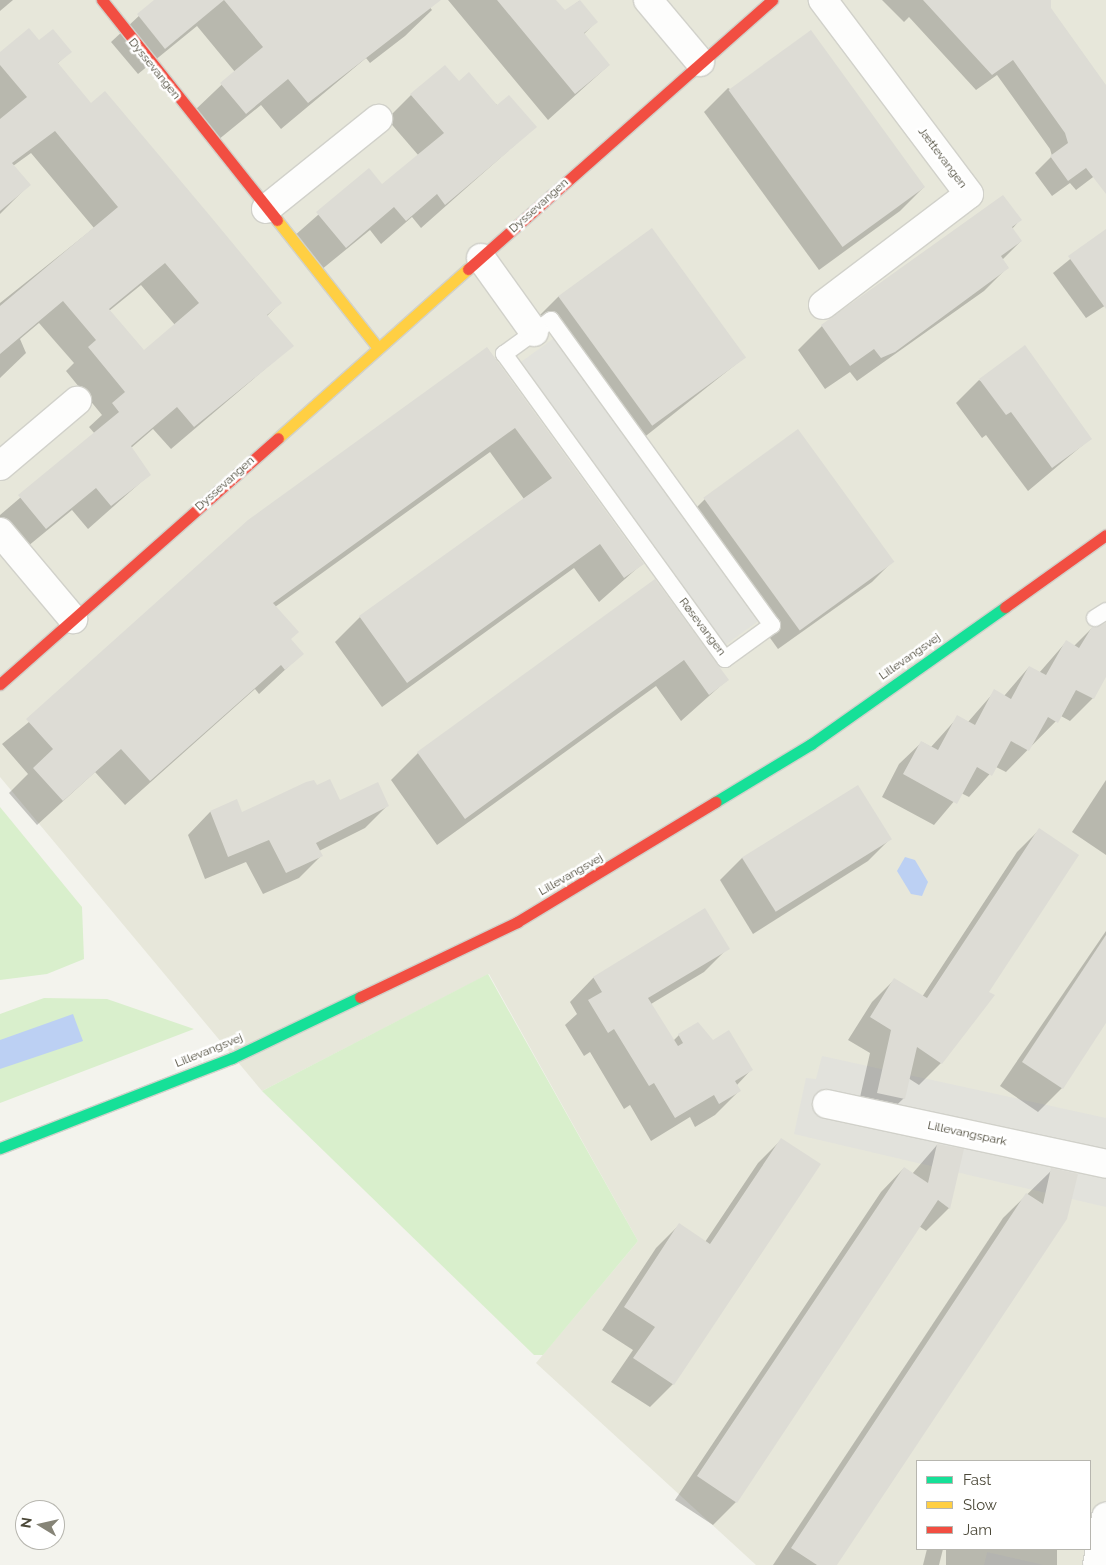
<!DOCTYPE html>
<html>
<head>
<meta charset="utf-8">
<style>
	body { margin:0 }
	#map { position:relative; width:1106px; height:1565px; overflow:hidden; background:#f3f3ed; font-family:Raleway,sans-serif }
	div>[style] { position:absolute }
	.residential>* { inset:0; background:#e7e7da }
	.green>* { inset:0; background:#d9efcc }
	.parking>* { inset:0; background:#e2e2dc; transform-origin:0 0 }
	.water>* { inset:0; background:#bcd0f3 }
	.shadow>* { inset:0; background:#0003; transform-origin:0 0 }
	.building>* { inset:0; background:#dddcd5; transform-origin:0 0 }
	.roads { filter:drop-shadow(1px 0 #d1d1ca) drop-shadow(-1px 0 #d1d1ca) drop-shadow(0 1px #d1d1ca) drop-shadow(0 -1px #d1d1ca) }
	.lane>* { height:16px; margin:-8px; padding:0 8px; transform-origin:8px; border-radius:8px; background:#fdfdfc }
	.street>* { height:28px; margin:-14px; padding:0 14px; transform-origin:14px; border-radius:14px; background:#fdfdfc }
	.fast>* { height:11px; margin:-5.5px; padding:0 5.5px; transform-origin:5.5px; border-radius:5.5px; background:#16e098 }
	.slow>* { height:11px; margin:-5.5px; padding:0 5.5px; transform-origin:5.5px; border-radius:5.5px; background:#ffcf43 }
	.jam>* { height:11px; margin:-5.5px; padding:0 5.5px; transform-origin:5.5px; border-radius:5.5px; background:#f24e42 }
	span { translate:-50% -50%; white-space:nowrap; text-align:center; line-height:1.15; -webkit-text-stroke:5px #fff; paint-order:stroke }
	.street-label { font-size:12px; color:#4b4838 }
	.legend { position:absolute; left:916px; top:1460px; width:175px; height:90px; box-sizing:border-box; background:#fff; border:1px solid #b7b6af; margin:0; padding:6px 9px; list-style:none; font-size:15px; color:#4b4838 }
	.legend li { display:flex; align-items:center; gap:10px; height:25px }
	.legend b { width:25px; border:1px solid #b7b6af }
	.north { position:absolute; left:15px; top:1500px; width:50px; height:50px; box-sizing:border-box; background:#fff; border:1px solid #b7b6af; border-radius:50%; rotate:279deg; font-size:14px; font-weight:700; line-height:20px; text-align:center; color:#4b4838 }
	.north::after { content:''; display:block; margin:auto; width:18px; height:22px; background:#868477; clip-path:polygon(50% 0,100% 100%,50% 72%,0 100%) }
</style>
</head>
<body>
<div id="map">
	<div class="residential">
		<div style="clip-path:polygon(evenodd,0 0,1106px 0,1106px 1565px,756px 1565px,536px 1363px,638px 1241px,489px 974px,262px 1091px,0 777px,0 0,917px 1461px,1090px 1461px,1090px 1549px,917px 1549px,917px 1461px)"></div>
	</div>
	<div class="green">
		<div style="clip-path:polygon(0 807px,82px 907px,84px 959px,47px 974px,0 980px)"></div>
		<div style="clip-path:polygon(488px 974px,638px 1241px,543px 1355px,534px 1355px,262px 1091px)"></div>
		<div style="clip-path:polygon(44px 998px,107px 999px,194px 1029px,0 1103px,0 1014px)"></div>
	</div>
	<div class="parking">
		<div style="left:561px;top:333px;width:349px;height:58px;rotate:54deg"></div>
		<div style="clip-path:polygon(822px 1056px,1106px 1118px,1106px 1207px,794px 1134px,806px 1078px,816px 1079px)"></div>
		<div style="clip-path:polygon(987px 1552px,1044px 1565px,984px 1565px)"></div>
	</div>
	<div class="water">
		<div style="clip-path:polygon(905px 857px,915px 860px,928px 882px,922px 896px,911px 894px,897px 871px)"></div>
		<div style="clip-path:polygon(73px 1014px,83px 1041px,0 1069px,0 1040px)"></div>
	</div>
	<div class="shadow">
		<div style="clip-path:polygon(0 0,13px 0,0 11px)"></div>
		<div style="clip-path:polygon(156px 0,424px 0,432px 10px,405px 36px,370px 63px,366px 58px,281px 129px,261px 105px,218px 140px,194px 111px,235px 72px,197px 26px,138px 74px,111px 42px)"></div>
		<div style="clip-path:polygon(448px 0,555px 0,565px 12px,579px 1px,596px 22px,583px 35px,609px 65px,548px 120px)"></div>
		<div style="clip-path:polygon(882px 0,1042px 0,1106px 87px,1106px 174px,1101px 171px,1076px 190px,1070px 183px,1052px 196px,1035px 173px,1052px 156px,1050px 149px,997px 75px,976px 90px,909px 17px,904px 22px)"></div>
		<div style="clip-path:polygon(evenodd,39px 42px,70px 52px,57px 64px,91px 105px,280px 303px,267px 316px,292px 346px,171px 449px,153px 429px,131px 448px,149px 475px,88px 529px,72px 510px,22px 551px,0 524px,0 515px,95px 434px,89px 427px,102px 415px,66px 371px,74px 363px,39px 323px,20px 339px,26px 353px,0 378px,0 303px,94px 228px,31px 153px,13px 166px,29px 185px,0 214px,0 53px,39px 42px,141px 285px,175px 325px,144px 351px,109px 311px,141px 285px)"></div>
		<div style="clip-path:polygon(458px 82px,535px 127px,421px 228px,412px 217px,381px 244px,370px 230px,321px 270px,293px 237px,369px 170px,382px 186px,419px 156px,387px 119px,411px 95px)"></div>
		<div style="clip-path:polygon(728px 88px,924px 187px,900px 211px,819px 270px,704px 112px)"></div>
		<div style="clip-path:polygon(1003px 196px,1020px 220px,1012px 229px,1021px 241px,1002px 260px,1008px 267px,984px 291px,857px 381px,850px 372px,825px 389px,798px 350px,822px 326px)"></div>
		<div style="clip-path:polygon(1106px 230px,1106px 305px,1086px 318px,1053px 273px)"></div>
		<div style="clip-path:polygon(559px 296px,745px 357px,632px 447px,538px 317px)"></div>
		<div style="clip-path:polygon(487px 348px,642px 564px,599px 602px,574px 568px,382px 707px,335px 642px,360px 617px,524px 499px,490px 452px,275px 607px,290px 640px,302px 654px,259px 694px,255px 689px,125px 805px,95px 772px,37px 825px,9px 793px,28px 774px,2px 744px)"></div>
		<div style="clip-path:polygon(979px 380px,1090px 439px,1028px 491px,986px 435px,982px 438px,956px 403px)"></div>
		<div style="clip-path:polygon(705px 499px,892px 562px,872px 582px,778px 649px,685px 519px)"></div>
		<div style="clip-path:polygon(655px 581px,727px 680px,681px 721px,656px 686px,437px 845px,391px 780px,418px 753px)"></div>
		<div style="clip-path:polygon(1106px 627px,1106px 674px,1093px 698px,1070px 721px,1061px 716px,1006px 772px,996px 767px,969px 797px,961px 793px,934px 825px,882px 797px,899px 764px,922px 742px,931px 747px,958px 717px,968px 722px,995px 691px,1004px 696px,1029px 667px,1039px 673px,1066px 642px,1074px 646px,1092px 628px)"></div>
		<div style="clip-path:polygon(1106px 780px,1106px 855px,1072px 832px)"></div>
		<div style="clip-path:polygon(316px 787px,339px 802px,387px 806px,365px 828px,319px 851px,321px 856px,299px 878px,263px 894px,246px 862px,205px 879px,188px 835px,210px 812px,236px 801px,241px 813px)"></div>
		<div style="clip-path:polygon(1039px 830px,941px 1063px,919px 1085px,908px 1078px,904px 1098px,881px 1120px,856px 1115px,870px 1053px,848px 1040px,872px 1002px,894px 980px,922px 997px,1017px 852px)"></div>
		<div style="clip-path:polygon(890px 839px,868px 861px,753px 934px,720px 880px,742px 858px)"></div>
		<div style="clip-path:polygon(705px 910px,728px 948px,704px 972px,651px 1004px,673px 1041px,679px 1035px,713px 1042px,751px 1070px,736px 1086px,739px 1091px,715px 1115px,695px 1127px,690px 1117px,651px 1141px,630px 1105px,624px 1109px,590px 1052px,584px 1056px,565px 1025px,577px 1014px,570px 1002px,593px 978px)"></div>
		<div style="clip-path:polygon(1106px 931px,1106px 1021px,1062px 1088px,1038px 1112px,1000px 1086px)"></div>
		<div style="clip-path:polygon(781px 1140px,819px 1165px,673px 1384px,650px 1407px,611px 1382px,633px 1350px,602px 1330px,656px 1248px,679px 1225px,705px 1242px,758px 1163px)"></div>
		<div style="clip-path:polygon(937px 1145px,949px 1208px,926px 1231px,919px 1226px,736px 1502px,713px 1525px,675px 1500px,881px 1192px,904px 1168px,912px 1174px)"></div>
		<div style="clip-path:polygon(1052px 1170px,1077px 1175px,836px 1565px,773px 1565px,1003px 1218px)"></div>
		<div style="clip-path:polygon(927px 1549px,943px 1549px,939px 1565px,923px 1565px)"></div>
		<div style="left:946px;top:1549px;width:111px;height:16px"></div>
	</div>
	<div class="building">
		<div style="clip-path:polygon(154px 0,224px 0,165px 49px,137px 14px)"></div>
		<div style="clip-path:polygon(224px 0,441px 0,308px 103px,288px 79px,246px 114px,220px 83px,263px 47px)"></div>
		<div style="clip-path:polygon(497px 0,556px 0,565px 10px,580px 0,598px 22px,584px 33px,610px 65px,575px 94px)"></div>
		<div style="clip-path:polygon(923px 0,1051px 0,1051px 8px,1106px 85px,1106px 194px,1086px 168px,1068px 181px,1050px 156px,1068px 143px,1065px 133px,1013px 60px,992px 75px)"></div>
		<div style="clip-path:polygon(evenodd,29px 28px,39px 40px,53px 29px,72px 52px,58px 63px,91px 103px,105px 91px,211px 217px,282px 303px,267px 315px,294px 346px,194px 427px,177px 407px,131px 446px,151px 475px,111px 506px,96px 488px,46px 529px,18px 495px,119px 412px,112px 403px,125px 392px,88px 347px,96px 340px,63px 301px,0 354px,0 306px,118px 207px,55px 131px,12px 163px,31px 185px,0 211px,0 119px,27px 97px,0 65px,0 52px,29px 28px,165px 263px,199px 303px,144px 350px,109px 309px,165px 263px)"></div>
		<div style="left:811px;top:30px;width:194px;height:102px;rotate:54deg"></div>
		<div style="clip-path:polygon(445px 65px,459px 81px,469px 72px,497px 105px,509px 95px,537px 127px,445px 205px,437px 194px,406px 221px,394px 207px,346px 248px,316px 212px,369px 168px,382px 184px,444px 133px,410px 94px)"></div>
		<div style="clip-path:polygon(1003px 195px,1022px 220px,1012px 227px,1022px 241px,1001px 256px,1009px 268px,895px 352px,881px 358px,874px 349px,850px 366px,821px 325px)"></div>
		<div style="left:652px;top:228px;width:160px;height:116px;rotate:54deg"></div>
		<div style="clip-path:polygon(1106px 229px,1106px 309px,1068px 256px)"></div>
		<div style="clip-path:polygon(1025px 345px,1092px 439px,1052px 468px,1011px 412px,1006px 415px,979px 379px)"></div>
		<div style="clip-path:polygon(487px 347px,644px 564px,624px 578px,600px 544px,407px 683px,359px 616px,552px 478px,515px 428px,273px 603px,299px 632px,291px 639px,304px 654px,285px 670px,281px 665px,150px 781px,121px 749px,63px 801px,33px 768px,53px 749px,26px 719px,248px 520px)"></div>
		<div style="left:798px;top:429px;width:164px;height:117px;rotate:54deg"></div>
		<div style="clip-path:polygon(655px 579px,729px 680px,709px 695px,684px 660px,465px 819px,417px 752px)"></div>
		<div style="clip-path:polygon(1106px 623px,1106px 677px,1094px 699px,1076px 690px,1058px 723px,1048px 717px,1029px 751px,1011px 741px,992px 776px,977px 767px,957px 804px,903px 774px,921px 741px,938px 750px,957px 715px,975px 725px,994px 689px,1011px 699px,1029px 666px,1046px 675px,1066px 640px,1079px 648px,1092px 627px)"></div>
		<div style="clip-path:polygon(330px 779px,340px 800px,378px 782px,389px 806px,316px 843px,323px 856px,286px 873px,269px 840px,228px 857px,210px 811px,237px 799px,242px 812px,306px 782px,314px 780px,317px 785px)"></div>
		<div style="left:858px;top:785px;width:64px;height:137px;rotate:58deg"></div>
		<div style="clip-path:polygon(1039px 828px,1079px 855px,989px 992px,995px 995px,942px 1064px,917px 1047px,905px 1099px,877px 1093px,891px 1030px,870px 1017px,894px 978px,927px 998px)"></div>
		<div style="clip-path:polygon(705px 908px,730px 949px,648px 998px,678px 1046px,683px 1043px,678px 1034px,698px 1022px,713px 1040px,729px 1030px,753px 1070px,735px 1081px,741px 1091px,719px 1104px,714px 1095px,675px 1118px,654px 1083px,649px 1086px,614px 1029px,608px 1033px,588px 1000px,602px 992px,593px 977px)"></div>
		<div style="clip-path:polygon(1106px 935px,1106px 1023px,1063px 1089px,1022px 1062px)"></div>
		<div style="clip-path:polygon(781px 1138px,821px 1164px,674px 1385px,633px 1358px,655px 1327px,624px 1307px,679px 1223px,710px 1244px)"></div>
		<div style="clip-path:polygon(937px 1144px,964px 1149px,950px 1209px,938px 1200px,737px 1503px,697px 1476px,904px 1167px,928px 1183px)"></div>
		<div style="clip-path:polygon(1051px 1168px,1078px 1174px,1067px 1219px,837px 1565px,817px 1565px,791px 1548px,1026px 1193px,1043px 1204px)"></div>
	</div>
	<div class="roads">
		<div class="lane">
			<div style="left:551px;top:320px;width:377px;rotate:54.1deg"></div>
			<div style="left:772px;top:625px;width:58px;rotate:144.1deg"></div>
			<div style="left:725px;top:659px;width:377px;rotate:-125.9deg"></div>
			<div style="left:504px;top:354px;width:58px;rotate:-35.9deg"></div>
			<div style="left:1095px;top:618px;width:13px;rotate:-32deg"></div>
		</div>
		<div class="street">
			<div style="left:648px;top:0;width:81px;rotate:50deg"></div>
			<div style="left:266px;top:209px;width:144px;rotate:-38.8deg"></div>
			<div style="left:481px;top:258px;width:91px;rotate:54.4deg"></div>
			<div style="left:823px;top:305px;width:183px;rotate:-37.2deg"></div>
			<div style="left:969px;top:194px;width:243px;rotate:-127deg"></div>
			<div style="left:0;top:466px;width:101px;rotate:-40.2deg"></div>
			<div style="left:0;top:532px;width:114px;rotate:50deg"></div>
			<div style="left:827px;top:1104px;width:285px;rotate:12.1deg"></div>
			<div style="left:1097px;top:1565px;width:49px;rotate:-79.4deg"></div>
		</div>
		<div class="fast">
			<div style="left:715px;top:802px;width:112px;rotate:-31.1deg"></div>
			<div style="left:811px;top:744px;width:237px;rotate:-35.2deg"></div>
			<div style="left:0;top:1148px;width:249px;rotate:-21.2deg"></div>
			<div style="left:232px;top:1058px;width:142px;rotate:-25.5deg"></div>
		</div>
		<div class="slow">
			<div style="left:277px;top:220px;width:163px;rotate:51.7deg"></div>
			<div style="left:278px;top:438px;width:254px;rotate:-41.7deg"></div>
		</div>
		<div class="jam">
			<div style="left:102px;top:0;width:281px;rotate:51.5deg"></div>
			<div style="left:468px;top:269px;width:406px;rotate:-41.5deg"></div>
			<div style="left:1005px;top:607px;width:124px;rotate:-35.5deg"></div>
			<div style="left:0;top:684px;width:371px;rotate:-41.5deg"></div>
			<div style="left:360px;top:997px;width:174px;rotate:-25.5deg"></div>
			<div style="left:517px;top:922px;width:232px;rotate:-31.2deg"></div>
		</div>
	</div>
	<div class="street-label">
		<span style="left:154px;top:69px;rotate:51deg">Dyssevangen</span>
		<span style="left:942px;top:158px;rotate:53deg">Jættevangen</span>
		<span style="left:539px;top:206px;rotate:-42deg">Dyssevangen</span>
		<span style="left:225px;top:484px;rotate:-42deg">Dyssevangen</span>
		<span style="left:702px;top:627px;rotate:53deg">Røsevangen</span>
		<span style="left:910px;top:657px;rotate:-35deg">Lillevangsvej</span>
		<span style="left:571px;top:875px;rotate:-30deg">Lillevangsvej</span>
		<span style="left:209px;top:1051px;rotate:-22deg">Lillevangsvej</span>
		<span style="left:967px;top:1134px;rotate:12deg">Lillevangspark</span>
	</div>
	<ul class="legend">
	<li><b style="height:6px;background:#16e098"></b>Fast</li>
	<li><b style="height:6px;background:#ffcf43"></b>Slow</li>
	<li><b style="height:6px;background:#f24e42"></b>Jam</li>
	</ul>
	<div class="north">N</div>
</div>
</body>
</html>
